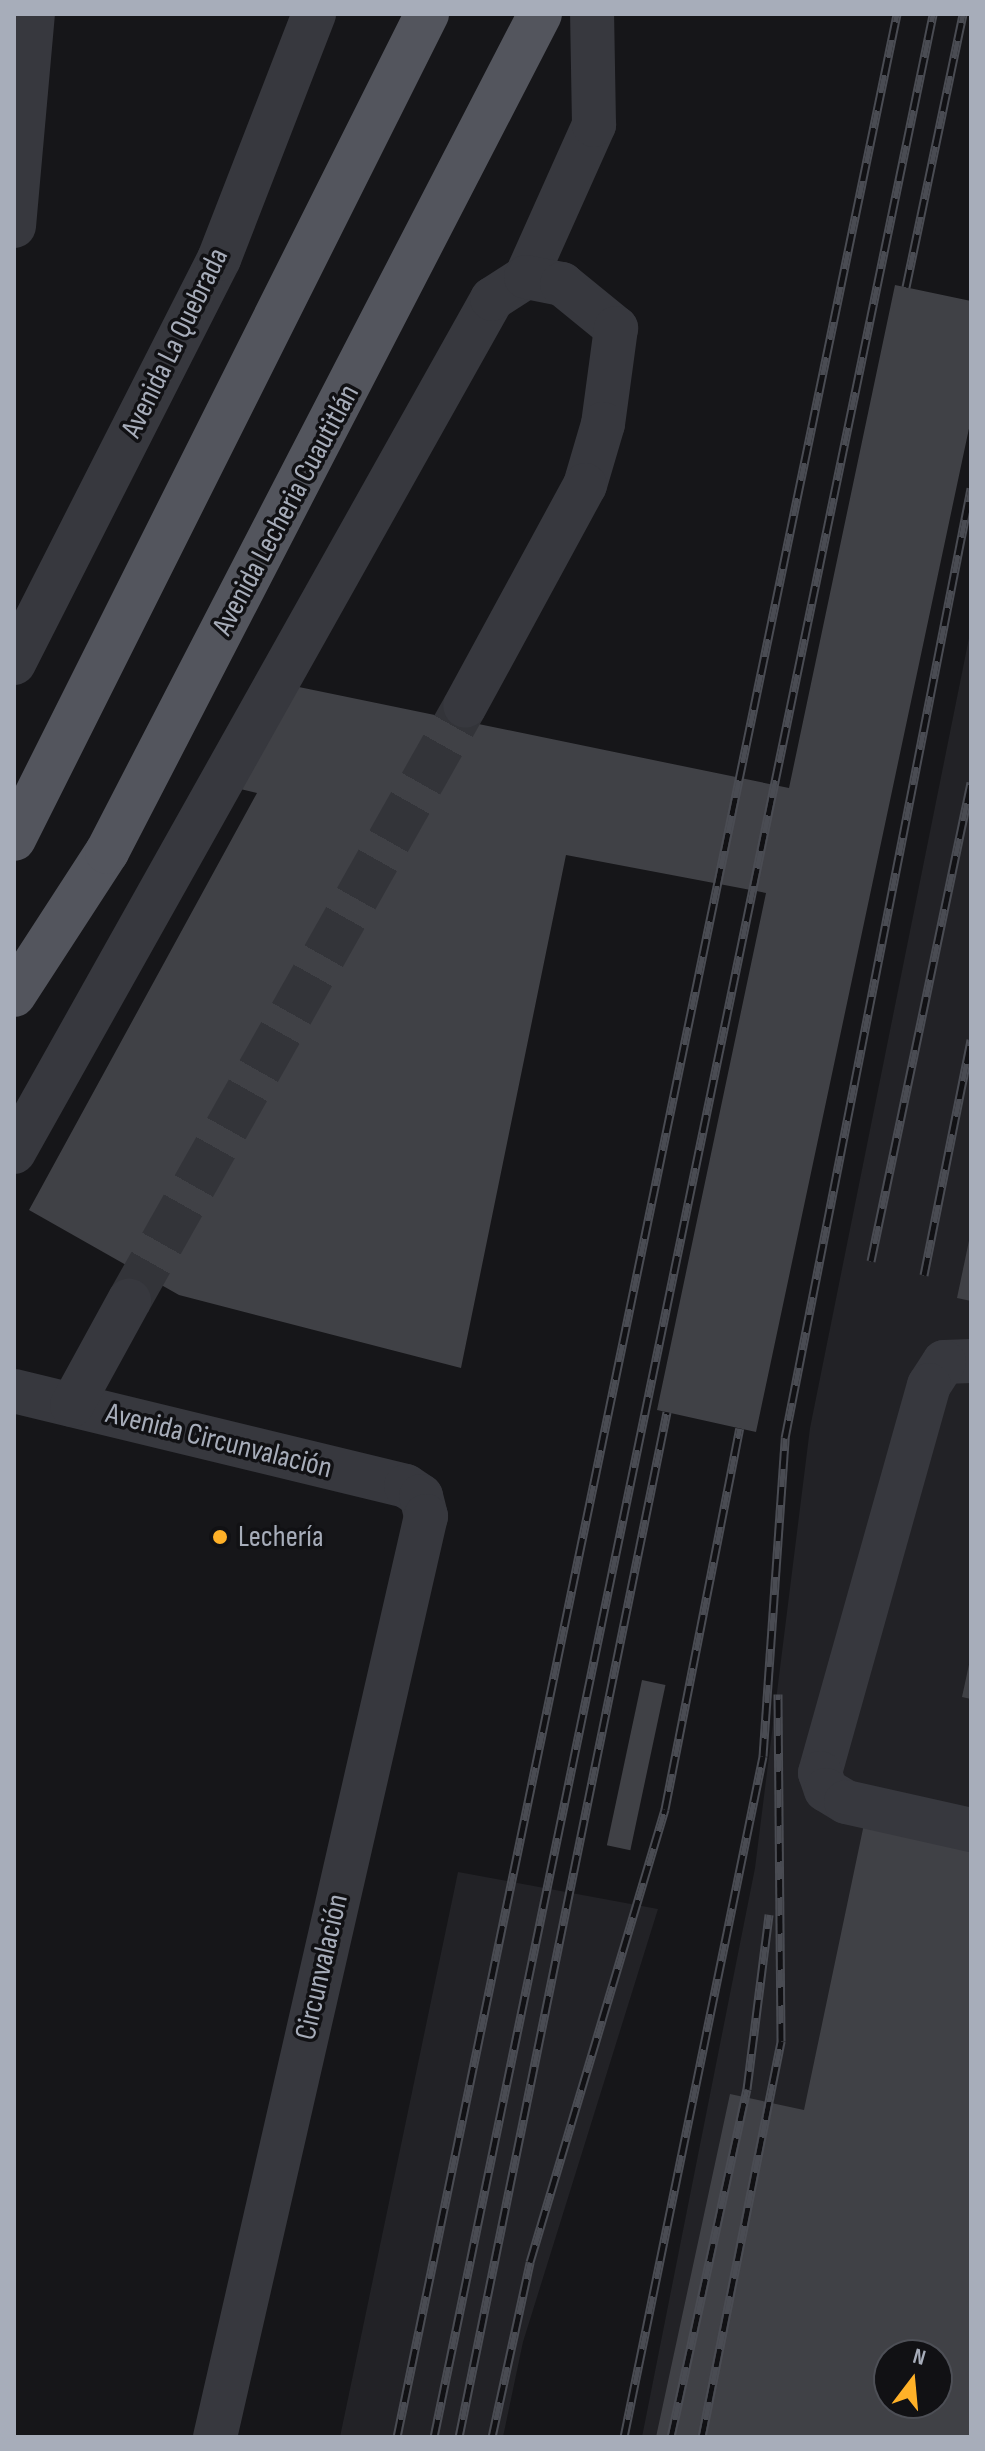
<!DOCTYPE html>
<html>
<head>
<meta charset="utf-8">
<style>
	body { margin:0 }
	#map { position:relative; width:985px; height:2451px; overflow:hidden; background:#161619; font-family:"Sofia Sans Condensed",sans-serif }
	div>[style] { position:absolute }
	.built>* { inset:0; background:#222226 }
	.building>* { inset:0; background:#404146; transform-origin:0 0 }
	.minor-tunnel>* { height:44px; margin-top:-22px; transform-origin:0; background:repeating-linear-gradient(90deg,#333439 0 44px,transparent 0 66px) }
	.minor>* { height:44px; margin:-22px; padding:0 22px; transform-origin:22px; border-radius:22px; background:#37383e }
	.major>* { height:44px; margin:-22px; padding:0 22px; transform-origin:22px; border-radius:22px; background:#53555d }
	.rail>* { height:9px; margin-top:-4.5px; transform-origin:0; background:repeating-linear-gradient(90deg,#111114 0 18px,#4a4c53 0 36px); box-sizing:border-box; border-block:2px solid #4a4c53 }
	.dots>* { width:22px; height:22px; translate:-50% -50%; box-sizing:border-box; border:4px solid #111114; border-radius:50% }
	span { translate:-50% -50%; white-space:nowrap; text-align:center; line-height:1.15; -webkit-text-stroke:7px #111114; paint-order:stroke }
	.street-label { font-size:30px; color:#a7adba }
	.poi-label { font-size:30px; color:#a7adba }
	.left { translate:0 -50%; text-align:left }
	.frame { position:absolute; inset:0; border:16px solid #a7adba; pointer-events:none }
	.north { position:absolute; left:873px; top:2339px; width:80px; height:80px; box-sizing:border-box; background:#111114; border:2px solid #4d4f56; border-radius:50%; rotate:16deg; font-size:22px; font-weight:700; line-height:32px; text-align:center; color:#a7adba }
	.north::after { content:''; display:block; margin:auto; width:28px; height:36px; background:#ffb128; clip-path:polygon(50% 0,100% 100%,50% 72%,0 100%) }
</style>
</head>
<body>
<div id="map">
	<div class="built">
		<div style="clip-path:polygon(evenodd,971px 628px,971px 2437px,642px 2437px,755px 1868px,810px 1428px,971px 628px,889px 2355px,937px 2355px,937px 2403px,889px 2403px,889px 2355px)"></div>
		<div style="clip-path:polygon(458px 1872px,658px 1909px,523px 2342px,503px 2437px,340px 2437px)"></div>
	</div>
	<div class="building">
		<div style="clip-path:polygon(895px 285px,971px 301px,971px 419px,756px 1432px,657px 1410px,766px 893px,566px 855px,461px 1368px,179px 1295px,29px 1210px,257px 793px,211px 782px,260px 679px,789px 788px)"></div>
		<div style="clip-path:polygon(970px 1236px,971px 1236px,971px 1301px,957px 1298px)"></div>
		<div style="clip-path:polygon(970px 1660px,971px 1660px,971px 1699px,962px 1697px)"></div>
		<div style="left:642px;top:1680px;width:24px;height:169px;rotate:12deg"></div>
		<div style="clip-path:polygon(evenodd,864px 1824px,971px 1847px,971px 2437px,656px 2437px,730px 2094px,804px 2110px,864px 1824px,889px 2355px,937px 2355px,937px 2403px,889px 2403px,889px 2355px)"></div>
	</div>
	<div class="minor-tunnel">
		<div style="left:129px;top:1301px;width:683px;rotate:-60.55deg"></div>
	</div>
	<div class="minor">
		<div style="left:14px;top:226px;width:213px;rotate:-84.9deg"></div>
		<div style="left:526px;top:277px;width:167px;rotate:-65.9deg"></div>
		<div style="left:594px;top:125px;width:111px;rotate:-91deg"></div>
		<div style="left:14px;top:663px;width:453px;rotate:-63.1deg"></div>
		<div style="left:219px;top:259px;width:263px;rotate:-68.8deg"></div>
		<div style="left:14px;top:1152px;width:978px;rotate:-60.73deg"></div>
		<div style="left:492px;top:299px;width:40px;rotate:-32.9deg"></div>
		<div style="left:526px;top:277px;width:37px;rotate:11deg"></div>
		<div style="left:562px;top:284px;width:70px;rotate:39.2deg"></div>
		<div style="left:616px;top:328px;width:97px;rotate:97.7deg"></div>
		<div style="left:603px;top:424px;width:64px;rotate:106.4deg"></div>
		<div style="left:585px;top:485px;width:251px;rotate:118.5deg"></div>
		<div style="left:971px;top:1361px;width:27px;rotate:178deg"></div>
		<div style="left:944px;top:1362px;width:27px;rotate:123deg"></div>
		<div style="left:929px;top:1385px;width:403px;rotate:105.7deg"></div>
		<div style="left:820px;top:1773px;width:18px;rotate:71deg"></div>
		<div style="left:826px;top:1790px;width:23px;rotate:31deg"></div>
		<div style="left:846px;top:1802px;width:128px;rotate:12.6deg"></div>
		<div style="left:14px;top:1391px;width:403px;rotate:13.6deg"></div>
		<div style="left:406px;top:1486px;width:18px;rotate:34deg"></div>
		<div style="left:421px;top:1496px;width:21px;rotate:76deg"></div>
		<div style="left:426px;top:1516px;width:945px;rotate:102.9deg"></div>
		<div style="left:72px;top:1405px;width:119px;rotate:-61.3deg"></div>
	</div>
	<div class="major">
		<div style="left:14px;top:839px;width:923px;rotate:-63.41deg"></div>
		<div style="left:14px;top:995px;width:171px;rotate:-57deg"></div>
		<div style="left:107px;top:852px;width:943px;rotate:-62.67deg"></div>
	</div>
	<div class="rail">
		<div style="left:906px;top:287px;width:279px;rotate:-78.2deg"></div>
		<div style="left:871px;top:1261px;width:489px;rotate:-78.2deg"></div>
		<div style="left:924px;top:1275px;width:240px;rotate:-78.7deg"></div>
		<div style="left:397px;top:2437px;width:2474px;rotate:-78.34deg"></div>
		<div style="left:434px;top:2437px;width:2474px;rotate:-78.36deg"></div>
		<div style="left:459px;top:2437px;width:1046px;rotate:-78.53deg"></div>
		<div style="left:492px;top:2437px;width:179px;rotate:-77.7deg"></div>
		<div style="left:530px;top:2262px;width:473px;rotate:-73.4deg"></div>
		<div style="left:665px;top:1809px;width:388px;rotate:-78.9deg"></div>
		<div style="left:624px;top:2437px;width:695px;rotate:-78.46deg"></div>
		<div style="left:763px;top:1756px;width:319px;rotate:-86deg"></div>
		<div style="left:785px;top:1438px;width:968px;rotate:-78.92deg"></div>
		<div style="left:671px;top:2437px;width:356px;rotate:-77.7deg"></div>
		<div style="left:747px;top:2089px;width:176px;rotate:-82.8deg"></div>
		<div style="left:702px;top:2437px;width:404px;rotate:-78.7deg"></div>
		<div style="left:781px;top:2041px;width:347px;rotate:-90.5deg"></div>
	</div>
	<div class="dots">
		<div style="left:220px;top:1537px;background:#ffb128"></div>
	</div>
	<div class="street-label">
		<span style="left:175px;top:343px;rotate:-64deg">Avenida La Quebrada</span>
		<span style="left:286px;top:510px;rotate:-62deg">Avenida Lecheria Cuautitlán</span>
		<span style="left:219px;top:1441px;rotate:14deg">Avenida Circunvalación</span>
		<span style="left:322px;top:1967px;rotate:-77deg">Circunvalación</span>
	</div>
	<div class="poi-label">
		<span class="left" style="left:238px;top:1537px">Lechería</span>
	</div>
	<div class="frame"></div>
	<div class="north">N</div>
</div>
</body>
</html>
